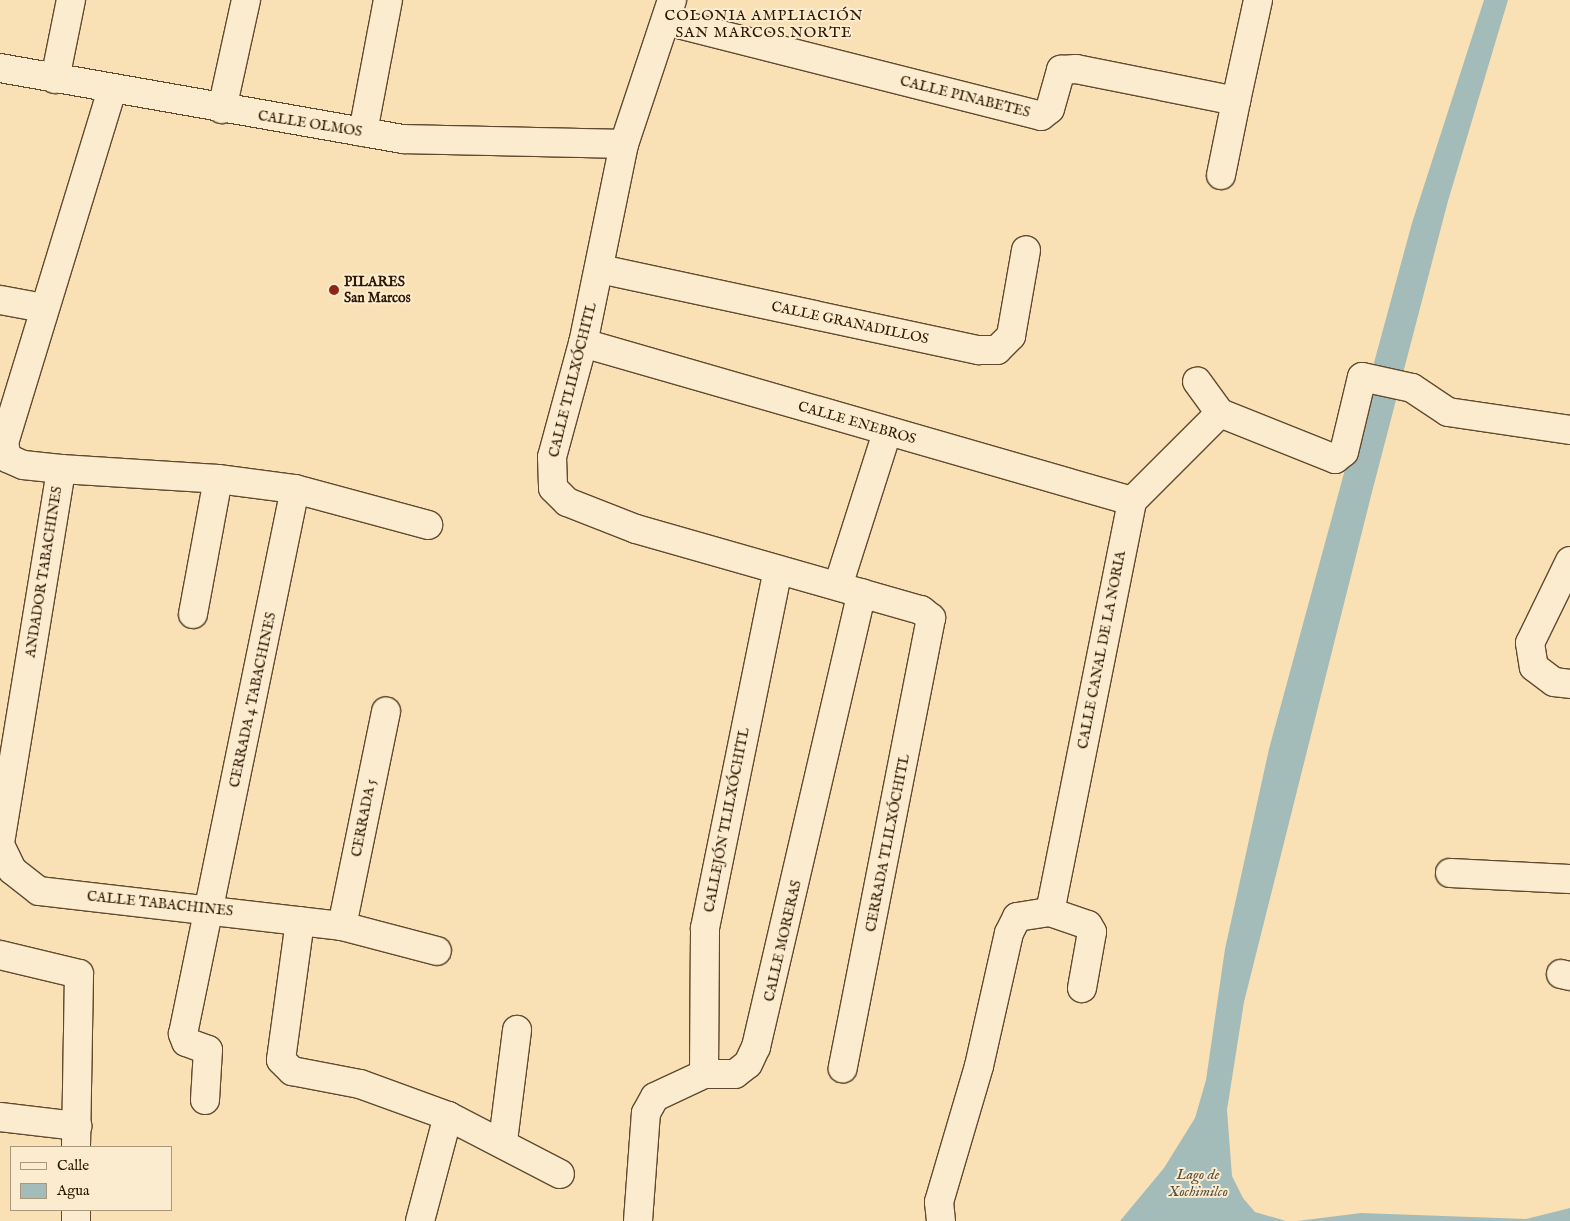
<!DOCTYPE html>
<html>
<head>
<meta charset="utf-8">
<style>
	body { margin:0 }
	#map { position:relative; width:1570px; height:1221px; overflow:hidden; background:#fae1b5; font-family:"IM FELL English",serif }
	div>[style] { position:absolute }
	.water>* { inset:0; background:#a3bbb9 }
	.roads { filter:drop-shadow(1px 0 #604a2f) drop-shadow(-1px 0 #604a2f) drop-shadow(0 1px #604a2f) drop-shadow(0 -1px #604a2f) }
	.minor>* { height:28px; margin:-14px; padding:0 14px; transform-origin:14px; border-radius:14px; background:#fceccf }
	.dots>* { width:14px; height:14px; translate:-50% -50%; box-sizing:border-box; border:2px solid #fceccf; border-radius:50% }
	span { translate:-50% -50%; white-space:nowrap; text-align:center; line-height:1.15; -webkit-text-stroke:4px #fceccf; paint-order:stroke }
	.street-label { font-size:14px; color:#2d1702 }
	.poi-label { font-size:14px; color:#2d1702; font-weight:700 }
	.left { translate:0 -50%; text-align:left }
	.neighbourhood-label { font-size:15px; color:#2d1702; letter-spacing:1px }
	.water-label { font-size:15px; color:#565042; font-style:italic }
	.legend { position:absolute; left:10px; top:1146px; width:162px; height:65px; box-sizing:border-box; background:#fceccf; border:1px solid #a9977d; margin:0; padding:6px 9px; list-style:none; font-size:15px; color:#2d1702 }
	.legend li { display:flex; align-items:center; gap:10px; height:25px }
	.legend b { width:25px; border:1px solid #a9977d }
</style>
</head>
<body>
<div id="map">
	<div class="water">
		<div style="clip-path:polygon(1484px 0,1508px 0,1448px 201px,1372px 492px,1244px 1002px,1227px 1110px,1232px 1176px,1243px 1198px,1255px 1212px,1286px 1221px,1120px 1221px,1164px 1168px,1195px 1118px,1206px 1080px,1225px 949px,1269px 749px,1412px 223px)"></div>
		<div style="clip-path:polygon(1570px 1208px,1570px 1221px,1297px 1221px,1361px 1213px,1526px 1219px)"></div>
	</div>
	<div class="roads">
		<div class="minor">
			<div style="left:672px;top:0;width:152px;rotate:108.4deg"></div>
			<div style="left:624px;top:144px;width:203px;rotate:101.6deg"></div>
			<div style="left:583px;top:343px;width:118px;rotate:105.2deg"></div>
			<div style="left:552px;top:457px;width:31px;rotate:88deg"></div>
			<div style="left:553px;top:488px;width:20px;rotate:45deg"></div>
			<div style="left:567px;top:502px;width:74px;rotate:21.4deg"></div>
			<div style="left:636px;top:529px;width:296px;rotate:15.9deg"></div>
			<div style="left:921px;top:610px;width:13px;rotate:39deg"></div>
			<div style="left:931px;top:618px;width:459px;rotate:101.1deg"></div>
			<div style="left:666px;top:21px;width:387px;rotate:14.2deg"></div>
			<div style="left:1041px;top:116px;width:11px;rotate:-38deg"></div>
			<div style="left:1050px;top:109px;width:41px;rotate:-74.2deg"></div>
			<div style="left:1061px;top:70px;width:15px;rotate:-4deg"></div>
			<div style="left:1076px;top:69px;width:163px;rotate:11.3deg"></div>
			<div style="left:1236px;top:101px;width:103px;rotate:-77.7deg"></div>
			<div style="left:0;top:68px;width:409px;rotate:10deg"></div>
			<div style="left:403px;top:139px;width:221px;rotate:1.3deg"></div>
			<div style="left:55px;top:79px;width:81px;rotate:-78.6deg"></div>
			<div style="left:222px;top:109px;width:112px;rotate:-77.6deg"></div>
			<div style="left:363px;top:132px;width:134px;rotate:-79.3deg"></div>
			<div style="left:1221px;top:175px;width:76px;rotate:-78.5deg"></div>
			<div style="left:600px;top:269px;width:388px;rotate:12.1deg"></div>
			<div style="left:979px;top:350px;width:18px"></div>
			<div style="left:997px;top:350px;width:20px;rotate:-45deg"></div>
			<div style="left:1011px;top:336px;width:87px;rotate:-80.1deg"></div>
			<div style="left:0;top:300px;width:44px;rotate:10.5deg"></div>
			<div style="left:583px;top:343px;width:571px;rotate:16.06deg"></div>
			<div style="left:1220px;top:413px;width:124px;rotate:21.8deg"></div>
			<div style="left:1335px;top:459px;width:11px;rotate:-38deg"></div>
			<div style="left:1344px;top:452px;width:77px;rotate:-76.5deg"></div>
			<div style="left:1362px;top:377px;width:51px;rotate:12.4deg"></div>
			<div style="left:1412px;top:388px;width:43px;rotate:33.7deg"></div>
			<div style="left:1448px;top:412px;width:123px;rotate:8.4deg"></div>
			<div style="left:61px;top:469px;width:157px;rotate:3.6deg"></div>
			<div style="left:218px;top:479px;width:78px;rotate:7.4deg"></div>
			<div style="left:295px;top:489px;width:138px;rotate:15.1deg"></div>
			<div style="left:1570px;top:561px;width:91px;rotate:116deg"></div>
			<div style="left:1530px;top:643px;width:24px;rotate:81deg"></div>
			<div style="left:1534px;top:667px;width:25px;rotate:37deg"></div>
			<div style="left:1554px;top:682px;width:16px;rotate:7deg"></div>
			<div style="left:838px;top:586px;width:162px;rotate:-72.3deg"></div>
			<div style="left:193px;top:614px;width:137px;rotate:-79.5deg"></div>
			<div style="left:0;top:843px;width:379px;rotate:-80.7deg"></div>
			<div style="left:61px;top:469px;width:38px;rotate:-174deg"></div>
			<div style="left:23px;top:465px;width:17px;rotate:-156deg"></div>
			<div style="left:7px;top:458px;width:15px;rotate:-101deg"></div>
			<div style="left:4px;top:443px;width:369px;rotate:-73deg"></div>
			<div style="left:0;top:845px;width:28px;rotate:64deg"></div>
			<div style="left:12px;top:870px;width:34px;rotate:38deg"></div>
			<div style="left:39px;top:891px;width:305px;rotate:6.6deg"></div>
			<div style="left:342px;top:926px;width:98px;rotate:14.7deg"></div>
			<div style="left:1450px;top:873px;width:120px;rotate:2.9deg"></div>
			<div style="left:1050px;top:912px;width:419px;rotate:-78.7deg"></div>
			<div style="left:1132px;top:501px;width:124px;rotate:-45deg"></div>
			<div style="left:1220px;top:413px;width:39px;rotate:-126deg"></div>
			<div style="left:300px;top:921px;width:140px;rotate:97.8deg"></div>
			<div style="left:281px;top:1060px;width:16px;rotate:45deg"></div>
			<div style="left:292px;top:1071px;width:69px;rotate:10.8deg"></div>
			<div style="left:360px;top:1084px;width:94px;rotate:20deg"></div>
			<div style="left:448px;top:1116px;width:126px;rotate:27.4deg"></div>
			<div style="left:342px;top:926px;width:219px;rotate:-78.4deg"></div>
			<div style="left:0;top:955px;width:81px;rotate:13.5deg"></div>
			<div style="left:79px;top:974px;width:173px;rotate:91deg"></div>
			<div style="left:1561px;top:974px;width:9px;rotate:13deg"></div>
			<div style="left:704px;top:1074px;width:146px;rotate:-89.6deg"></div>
			<div style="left:705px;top:928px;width:365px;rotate:-78.5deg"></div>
			<div style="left:205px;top:1100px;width:50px;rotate:-86.6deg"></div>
			<div style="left:208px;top:1050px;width:23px;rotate:-160deg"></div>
			<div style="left:186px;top:1042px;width:9px;rotate:-111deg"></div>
			<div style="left:183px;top:1034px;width:556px;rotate:-78.39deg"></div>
			<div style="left:0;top:1117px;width:78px;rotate:6.7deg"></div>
			<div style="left:503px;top:1141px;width:112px;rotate:-82.8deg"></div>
			<div style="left:76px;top:1221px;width:11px;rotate:-90deg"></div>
			<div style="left:420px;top:1221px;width:109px;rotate:-75.1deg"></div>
			<div style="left:638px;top:1221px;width:108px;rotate:-85.8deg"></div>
			<div style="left:646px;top:1113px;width:18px;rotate:-61deg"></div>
			<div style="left:655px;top:1097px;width:54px;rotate:-25.1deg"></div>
			<div style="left:704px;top:1074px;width:31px"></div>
			<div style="left:735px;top:1074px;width:16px;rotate:-38deg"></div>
			<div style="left:748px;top:1064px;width:19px;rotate:-65deg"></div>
			<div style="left:756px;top:1047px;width:466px;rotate:-76.9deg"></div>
			<div style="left:941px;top:1221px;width:19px;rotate:-96deg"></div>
			<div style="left:939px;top:1202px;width:142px;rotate:-73.6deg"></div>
			<div style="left:979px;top:1066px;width:136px;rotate:-77.3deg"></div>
			<div style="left:1009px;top:933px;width:18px;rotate:-63deg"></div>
			<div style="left:1017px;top:917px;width:33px;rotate:-9deg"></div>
			<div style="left:1050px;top:912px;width:40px;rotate:18.9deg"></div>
			<div style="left:1088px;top:925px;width:8px;rotate:60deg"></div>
			<div style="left:1092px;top:932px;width:57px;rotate:100.1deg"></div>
		</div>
	</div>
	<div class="dots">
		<div style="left:334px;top:290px;background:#8f2418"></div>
	</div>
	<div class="street-label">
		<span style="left:965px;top:97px;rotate:14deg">CALLE PINABETES</span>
		<span style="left:310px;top:124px;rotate:9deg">CALLE OLMOS</span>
		<span style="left:850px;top:323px;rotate:12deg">CALLE GRANADILLOS</span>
		<span style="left:573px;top:380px;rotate:-76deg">CALLE TLILXÓCHITL</span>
		<span style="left:857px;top:423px;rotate:16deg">CALLE ENEBROS</span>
		<span style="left:44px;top:572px;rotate:-81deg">ANDADOR TABACHINES</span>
		<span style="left:1102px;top:650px;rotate:-79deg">CALLE CANAL DE LA NORIA</span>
		<span style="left:253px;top:700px;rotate:-78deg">CERRADA 4 TABACHINES</span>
		<span style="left:364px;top:818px;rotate:-79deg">CERRADA 5</span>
		<span style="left:727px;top:820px;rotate:-79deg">CALLEJÓN TLILXÓCHITL</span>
		<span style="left:888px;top:843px;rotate:-79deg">CERRADA TLILXÓCHITL</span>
		<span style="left:160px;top:904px;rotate:6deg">CALLE TABACHINES</span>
		<span style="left:783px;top:941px;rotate:-77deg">CALLE MORERAS</span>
	</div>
	<div class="poi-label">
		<span class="left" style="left:344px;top:290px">PILARES<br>San Marcos</span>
	</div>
	<div class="neighbourhood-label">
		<span style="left:764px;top:24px">COLONIA AMPLIACIÓN<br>SAN MARCOS NORTE</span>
	</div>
	<div class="water-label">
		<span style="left:1198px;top:1183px">Lago de<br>Xochimilco</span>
	</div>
	<ul class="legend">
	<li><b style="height:6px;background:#fceccf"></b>Calle</li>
	<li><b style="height:14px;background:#a3bbb9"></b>Agua</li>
	</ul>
</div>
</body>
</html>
